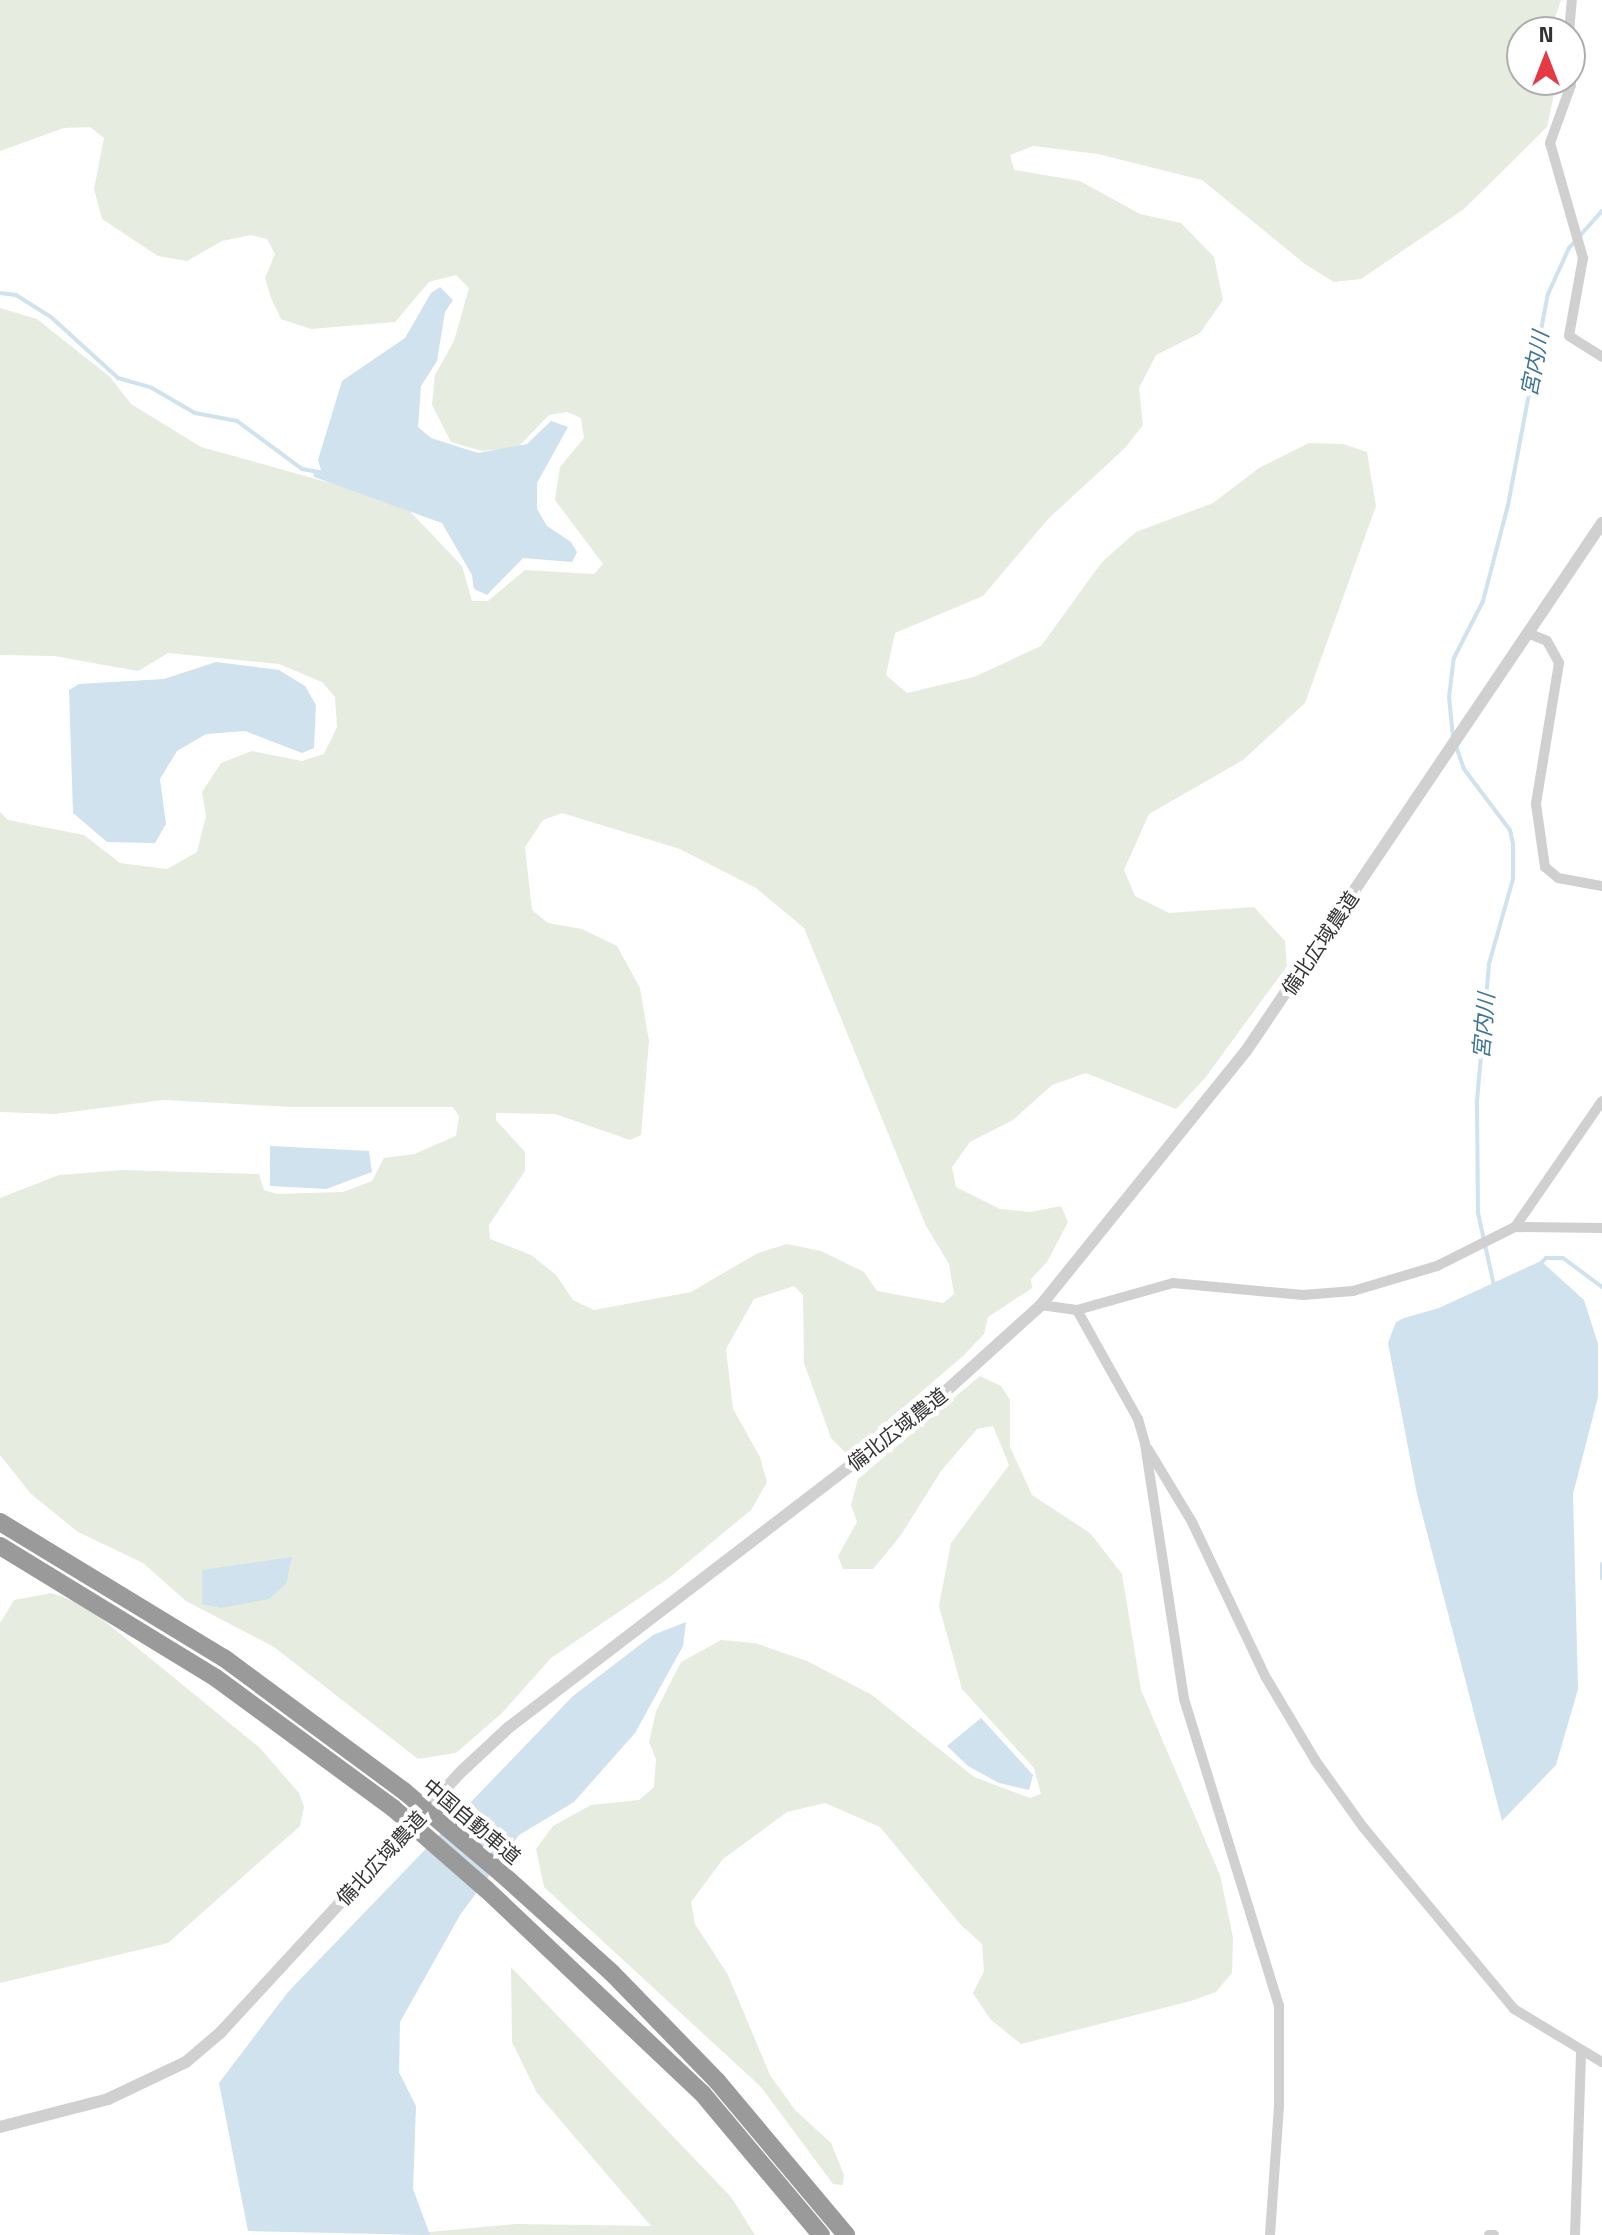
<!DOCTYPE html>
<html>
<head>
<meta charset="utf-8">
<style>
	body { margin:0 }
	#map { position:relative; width:1602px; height:2235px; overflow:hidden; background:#fff; font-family:"Titillium Web","Noto Sans JP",sans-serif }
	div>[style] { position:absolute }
	.green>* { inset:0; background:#e6ecdf }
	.water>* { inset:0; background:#cfe2ee }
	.stream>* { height:4px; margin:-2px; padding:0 2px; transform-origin:2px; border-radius:2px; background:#cfe2ee }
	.minor>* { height:10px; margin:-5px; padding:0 5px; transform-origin:5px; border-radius:5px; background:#d0d0d0 }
	.tertiary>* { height:12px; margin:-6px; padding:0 6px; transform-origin:6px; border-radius:6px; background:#d0d0d0 }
	.motorway>* { height:18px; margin:-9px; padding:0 9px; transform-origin:9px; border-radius:9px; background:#9a9a9a }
	.motorway-bridge>* { height:18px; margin:-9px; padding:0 9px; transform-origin:9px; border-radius:9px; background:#9a9a9a }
	span { translate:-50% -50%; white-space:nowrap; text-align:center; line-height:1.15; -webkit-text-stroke:8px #fff; paint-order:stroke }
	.street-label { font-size:20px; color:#333 }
	.water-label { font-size:22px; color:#3f7597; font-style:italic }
	.north { position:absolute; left:1506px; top:16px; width:80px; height:80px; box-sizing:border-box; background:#fff; border:2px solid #adadad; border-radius:50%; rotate:0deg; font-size:22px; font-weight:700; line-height:32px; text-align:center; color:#333 }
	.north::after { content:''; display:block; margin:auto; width:28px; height:36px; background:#e63946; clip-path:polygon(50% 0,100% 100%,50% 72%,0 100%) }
</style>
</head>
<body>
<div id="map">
	<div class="green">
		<div style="clip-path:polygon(evenodd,0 0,1561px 0,1550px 32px,1522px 32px,1522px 80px,1557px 80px,1547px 127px,1464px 209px,1361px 279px,1334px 282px,1305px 264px,1202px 180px,1098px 154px,1033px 146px,1010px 155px,1014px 170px,1080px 181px,1140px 214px,1181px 223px,1214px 257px,1223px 300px,1200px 333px,1156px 355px,1139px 388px,1143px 425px,1125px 448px,1048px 519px,983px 596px,895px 633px,886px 675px,907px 693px,974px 677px,1041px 646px,1102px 562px,1136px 532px,1213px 503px,1259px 468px,1309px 443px,1343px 444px,1367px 452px,1376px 506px,1305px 703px,1243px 760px,1149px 814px,1124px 870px,1135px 896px,1169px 913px,1254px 907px,1285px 941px,1287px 966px,1205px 1078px,1176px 1109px,1086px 1073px,1052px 1085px,1013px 1120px,970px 1142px,952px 1167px,956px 1187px,1000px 1209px,1030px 1212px,1061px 1206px,1068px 1222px,1047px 1262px,1031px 1279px,1032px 1288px,988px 1317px,984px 1334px,963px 1356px,848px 1455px,831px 1438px,804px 1363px,803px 1295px,794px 1286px,754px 1299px,726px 1349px,733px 1409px,760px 1457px,767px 1482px,751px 1510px,670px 1577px,551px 1658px,502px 1713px,456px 1753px,418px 1759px,274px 1647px,186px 1601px,143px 1563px,78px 1532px,31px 1494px,0 1455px,0 1198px,59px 1175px,123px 1170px,259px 1174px,264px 1190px,276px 1194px,343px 1192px,372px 1181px,384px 1158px,414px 1154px,456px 1136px,459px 1116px,453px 1107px,292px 1107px,163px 1100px,55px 1114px,0 1112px,0 812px,8px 820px,84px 835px,120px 863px,167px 869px,197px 852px,206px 816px,202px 792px,221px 763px,252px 751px,302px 761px,324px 754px,337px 727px,335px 697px,322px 682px,279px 664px,168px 653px,138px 671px,54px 656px,0 655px,0 308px,37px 319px,110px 377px,131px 404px,201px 447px,402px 503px,462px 566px,472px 601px,488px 601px,525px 570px,594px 574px,603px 564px,555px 500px,560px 467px,584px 438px,581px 418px,567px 412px,549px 415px,518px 447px,482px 451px,451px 442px,432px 405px,435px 375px,454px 341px,469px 288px,456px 275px,429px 282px,395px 322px,311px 329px,281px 319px,271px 298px,265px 278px,275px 254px,267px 239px,251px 235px,222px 241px,187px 261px,158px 256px,102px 219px,94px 189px,104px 138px,90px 127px,64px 128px,0 151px,0 0,562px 813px,680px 849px,756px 888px,804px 928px,926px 1226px,949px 1264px,954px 1294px,943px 1303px,877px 1291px,864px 1272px,821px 1251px,787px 1244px,758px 1253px,691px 1292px,594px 1310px,573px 1300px,556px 1275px,531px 1255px,490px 1239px,489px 1225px,525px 1171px,525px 1152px,496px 1120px,496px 1113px,555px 1114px,630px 1140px,641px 1135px,649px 1041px,640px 988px,617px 946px,582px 929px,548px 923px,532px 910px,525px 847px,543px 820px,562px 813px)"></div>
		<div style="clip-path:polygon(980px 1376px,1001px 1386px,1010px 1400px,1010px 1447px,1032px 1495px,1090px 1533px,1122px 1574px,1141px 1690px,1220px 1875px,1233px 1937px,1232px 1973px,1216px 1992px,1191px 2001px,1021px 2044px,990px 2019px,973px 1993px,984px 1971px,982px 1944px,960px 1924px,880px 1827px,825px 1803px,787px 1812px,723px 1859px,691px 1902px,695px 1924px,728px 1975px,770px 2075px,795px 2110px,831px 2143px,844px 2175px,843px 2185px,833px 2184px,761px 2087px,544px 1887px,536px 1849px,553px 1826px,591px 1805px,639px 1800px,654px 1787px,656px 1759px,649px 1742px,656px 1711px,681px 1662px,721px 1640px,755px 1643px,807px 1661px,872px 1695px,974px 1777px,1030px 1798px,1041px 1794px,1034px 1768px,962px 1689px,939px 1606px,951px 1543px,1009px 1465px,993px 1426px,977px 1429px,941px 1471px,901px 1535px,873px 1569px,843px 1569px,838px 1556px,857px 1522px,851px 1505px,858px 1479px)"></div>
		<div style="clip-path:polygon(52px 1593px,86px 1606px,260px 1748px,299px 1793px,304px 1807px,300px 1826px,168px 1943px,0 1983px,0 1623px,14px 1600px)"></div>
		<div style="clip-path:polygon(511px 1967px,731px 2197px,755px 2235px,397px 2235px,516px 2224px,651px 2226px,537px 2093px,512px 2042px)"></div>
	</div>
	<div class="water">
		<div style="clip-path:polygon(440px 287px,453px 300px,445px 312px,437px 361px,421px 386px,418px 427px,431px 438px,478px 453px,527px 444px,551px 421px,568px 427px,537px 483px,537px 509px,547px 526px,571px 542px,577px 552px,572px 562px,523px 558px,487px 595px,474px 589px,472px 575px,442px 523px,314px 477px,313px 471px,322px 473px,318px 460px,342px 381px,405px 338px,431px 293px)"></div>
		<div style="clip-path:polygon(216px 662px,279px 670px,305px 686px,316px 705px,314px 748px,302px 753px,245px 731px,206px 734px,177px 751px,160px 779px,166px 824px,155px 843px,107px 842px,73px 813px,69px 690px,79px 684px,164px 679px)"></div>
		<div style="clip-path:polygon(270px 1146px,369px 1151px,372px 1172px,326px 1189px,270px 1186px)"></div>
		<div style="clip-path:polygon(1541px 1261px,1584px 1300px,1598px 1344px,1598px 1397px,1573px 1494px,1578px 1689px,1556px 1765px,1502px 1821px,1417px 1494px,1388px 1343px,1396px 1322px,1404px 1318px,1439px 1308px)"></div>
		<div style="clip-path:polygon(292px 1557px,286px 1584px,269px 1599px,221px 1608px,202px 1604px,202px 1570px)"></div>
		<div style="clip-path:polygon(686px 1622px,683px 1646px,635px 1733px,574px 1802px,519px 1835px,460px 1915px,400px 2022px,399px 2072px,416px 2106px,413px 2189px,430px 2235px,248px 2231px,219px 2083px,288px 1992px,573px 1696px,653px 1635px)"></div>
		<div style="clip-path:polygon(981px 1718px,1033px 1775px,1029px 1790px,999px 1783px,968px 1766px,947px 1746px)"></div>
	</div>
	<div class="stream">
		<div style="left:0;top:293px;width:16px;rotate:7deg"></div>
		<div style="left:16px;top:295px;width:41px;rotate:32.2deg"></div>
		<div style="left:51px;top:317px;width:91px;rotate:42.3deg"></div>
		<div style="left:118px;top:378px;width:35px;rotate:16deg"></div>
		<div style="left:152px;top:388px;width:50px;rotate:30.2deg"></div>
		<div style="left:195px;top:413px;width:43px;rotate:10.8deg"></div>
		<div style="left:237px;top:421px;width:81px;rotate:36.4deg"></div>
		<div style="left:302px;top:469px;width:22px;rotate:10deg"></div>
		<div style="left:1453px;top:737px;width:40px;rotate:-95.7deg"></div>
		<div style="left:1449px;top:697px;width:39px;rotate:-83deg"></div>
		<div style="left:1454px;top:658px;width:64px;rotate:-63deg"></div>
		<div style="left:1483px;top:601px;width:99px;rotate:-75.4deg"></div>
		<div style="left:1508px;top:505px;width:215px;rotate:-79.3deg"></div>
		<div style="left:1548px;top:294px;width:51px;rotate:-65.5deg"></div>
		<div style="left:1569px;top:248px;width:50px;rotate:-48.3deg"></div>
		<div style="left:1456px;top:746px;width:24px;rotate:71deg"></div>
		<div style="left:1464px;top:769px;width:76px;rotate:53deg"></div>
		<div style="left:1510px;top:830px;width:14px;rotate:78deg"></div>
		<div style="left:1513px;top:844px;width:35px;rotate:90deg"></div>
		<div style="left:1513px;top:879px;width:88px;rotate:105.8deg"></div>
		<div style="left:1489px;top:964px;width:139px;rotate:95deg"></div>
		<div style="left:1477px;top:1102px;width:111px;rotate:89.5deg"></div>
		<div style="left:1478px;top:1213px;width:75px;rotate:77.6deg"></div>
		<div style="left:1540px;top:1264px;width:8px;rotate:-45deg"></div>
		<div style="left:1546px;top:1258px;width:17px"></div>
		<div style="left:1563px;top:1258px;width:49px;rotate:36.6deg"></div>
		<div style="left:1602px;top:1564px;width:14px;rotate:90deg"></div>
	</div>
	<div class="minor">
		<div style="left:1569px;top:32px;width:32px;rotate:-85deg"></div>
		<div style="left:1570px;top:37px;width:48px;rotate:88.8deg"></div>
		<div style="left:1571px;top:85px;width:62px;rotate:109.9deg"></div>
		<div style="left:1550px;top:143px;width:120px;rotate:74deg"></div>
		<div style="left:1583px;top:258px;width:79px;rotate:100.2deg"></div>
		<div style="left:1569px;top:336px;width:39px;rotate:32deg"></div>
		<div style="left:1530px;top:634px;width:18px;rotate:22deg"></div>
		<div style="left:1547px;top:641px;width:25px;rotate:61deg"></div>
		<div style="left:1559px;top:663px;width:143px;rotate:99.3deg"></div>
		<div style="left:1536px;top:804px;width:64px;rotate:81.9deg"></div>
		<div style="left:1545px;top:867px;width:17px;rotate:40deg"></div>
		<div style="left:1558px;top:878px;width:45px;rotate:10.3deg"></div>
		<div style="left:1515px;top:1227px;width:87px;rotate:0.7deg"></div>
		<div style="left:1041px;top:1305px;width:36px;rotate:8deg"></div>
		<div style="left:1077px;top:1310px;width:100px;rotate:-15.7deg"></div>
		<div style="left:1173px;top:1283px;width:131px;rotate:5.3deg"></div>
		<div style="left:1303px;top:1295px;width:50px;rotate:-4.6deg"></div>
		<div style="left:1353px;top:1291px;width:88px;rotate:-16.6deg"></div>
		<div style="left:1437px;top:1266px;width:87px;rotate:-26.6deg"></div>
		<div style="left:1515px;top:1227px;width:153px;rotate:-55.4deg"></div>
		<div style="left:1077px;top:1310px;width:125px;rotate:60.8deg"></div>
		<div style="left:1138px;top:1419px;width:26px;rotate:74deg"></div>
		<div style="left:1145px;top:1444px;width:258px;rotate:81.3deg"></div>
		<div style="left:1184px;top:1699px;width:320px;rotate:72.8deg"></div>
		<div style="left:1279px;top:2005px;width:101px;rotate:90deg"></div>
		<div style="left:1279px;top:2106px;width:129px;rotate:94deg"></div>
		<div style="left:1148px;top:1449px;width:85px;rotate:58.9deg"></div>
		<div style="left:1192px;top:1522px;width:170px;rotate:64.6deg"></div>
		<div style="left:1265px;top:1676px;width:98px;rotate:59.2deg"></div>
		<div style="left:1315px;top:1760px;width:82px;rotate:54.4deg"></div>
		<div style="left:1363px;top:1827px;width:236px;rotate:50.3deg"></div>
		<div style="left:1514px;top:2009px;width:103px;rotate:31.1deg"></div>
		<div style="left:1489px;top:2235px;width:5px"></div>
		<div style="left:1575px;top:2235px;width:183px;rotate:-88.1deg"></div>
	</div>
	<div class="tertiary">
		<div style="left:0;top:2127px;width:112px;rotate:-14.5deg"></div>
		<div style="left:108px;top:2099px;width:86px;rotate:-25.4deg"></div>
		<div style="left:186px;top:2062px;width:45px;rotate:-40.5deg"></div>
		<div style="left:220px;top:2033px;width:358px;rotate:-47.3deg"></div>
		<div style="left:463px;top:1770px;width:62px;rotate:-43deg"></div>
		<div style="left:508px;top:1728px;width:539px;rotate:-37.46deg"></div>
		<div style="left:936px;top:1400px;width:142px;rotate:-42.1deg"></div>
		<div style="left:1041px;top:1305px;width:326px;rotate:-51.1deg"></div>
		<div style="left:1246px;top:1051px;width:637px;rotate:-56.01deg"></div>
	</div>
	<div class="motorway">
		<div style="left:0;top:1522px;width:262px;rotate:31.3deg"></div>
		<div style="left:224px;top:1658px;width:225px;rotate:36.5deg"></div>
		<div style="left:0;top:1546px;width:253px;rotate:31.4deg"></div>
		<div style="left:216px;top:1678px;width:220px;rotate:36.3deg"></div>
		<div style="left:501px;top:1873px;width:149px;rotate:42deg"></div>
		<div style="left:612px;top:1973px;width:151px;rotate:45.8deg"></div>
		<div style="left:717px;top:2081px;width:201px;rotate:50deg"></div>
		<div style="left:486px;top:1889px;width:297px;rotate:43.4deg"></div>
		<div style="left:702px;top:2093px;width:185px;rotate:50deg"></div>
	</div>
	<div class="motorway-bridge">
		<div style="left:405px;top:1792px;width:126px;rotate:40.2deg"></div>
		<div style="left:393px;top:1808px;width:123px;rotate:41.1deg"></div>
	</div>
	<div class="street-label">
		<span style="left:1320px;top:943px;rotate:-56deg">備北広域農道</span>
		<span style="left:897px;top:1429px;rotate:-38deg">備北広域農道</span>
		<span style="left:472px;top:1821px;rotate:40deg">中国自動車道</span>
		<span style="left:381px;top:1858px;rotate:-47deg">備北広域農道</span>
	</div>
	<div class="water-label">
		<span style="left:1535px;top:364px;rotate:-79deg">宮内川</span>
		<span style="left:1484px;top:1026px;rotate:-85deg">宮内川</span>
	</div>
	<div class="north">N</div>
</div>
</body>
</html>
